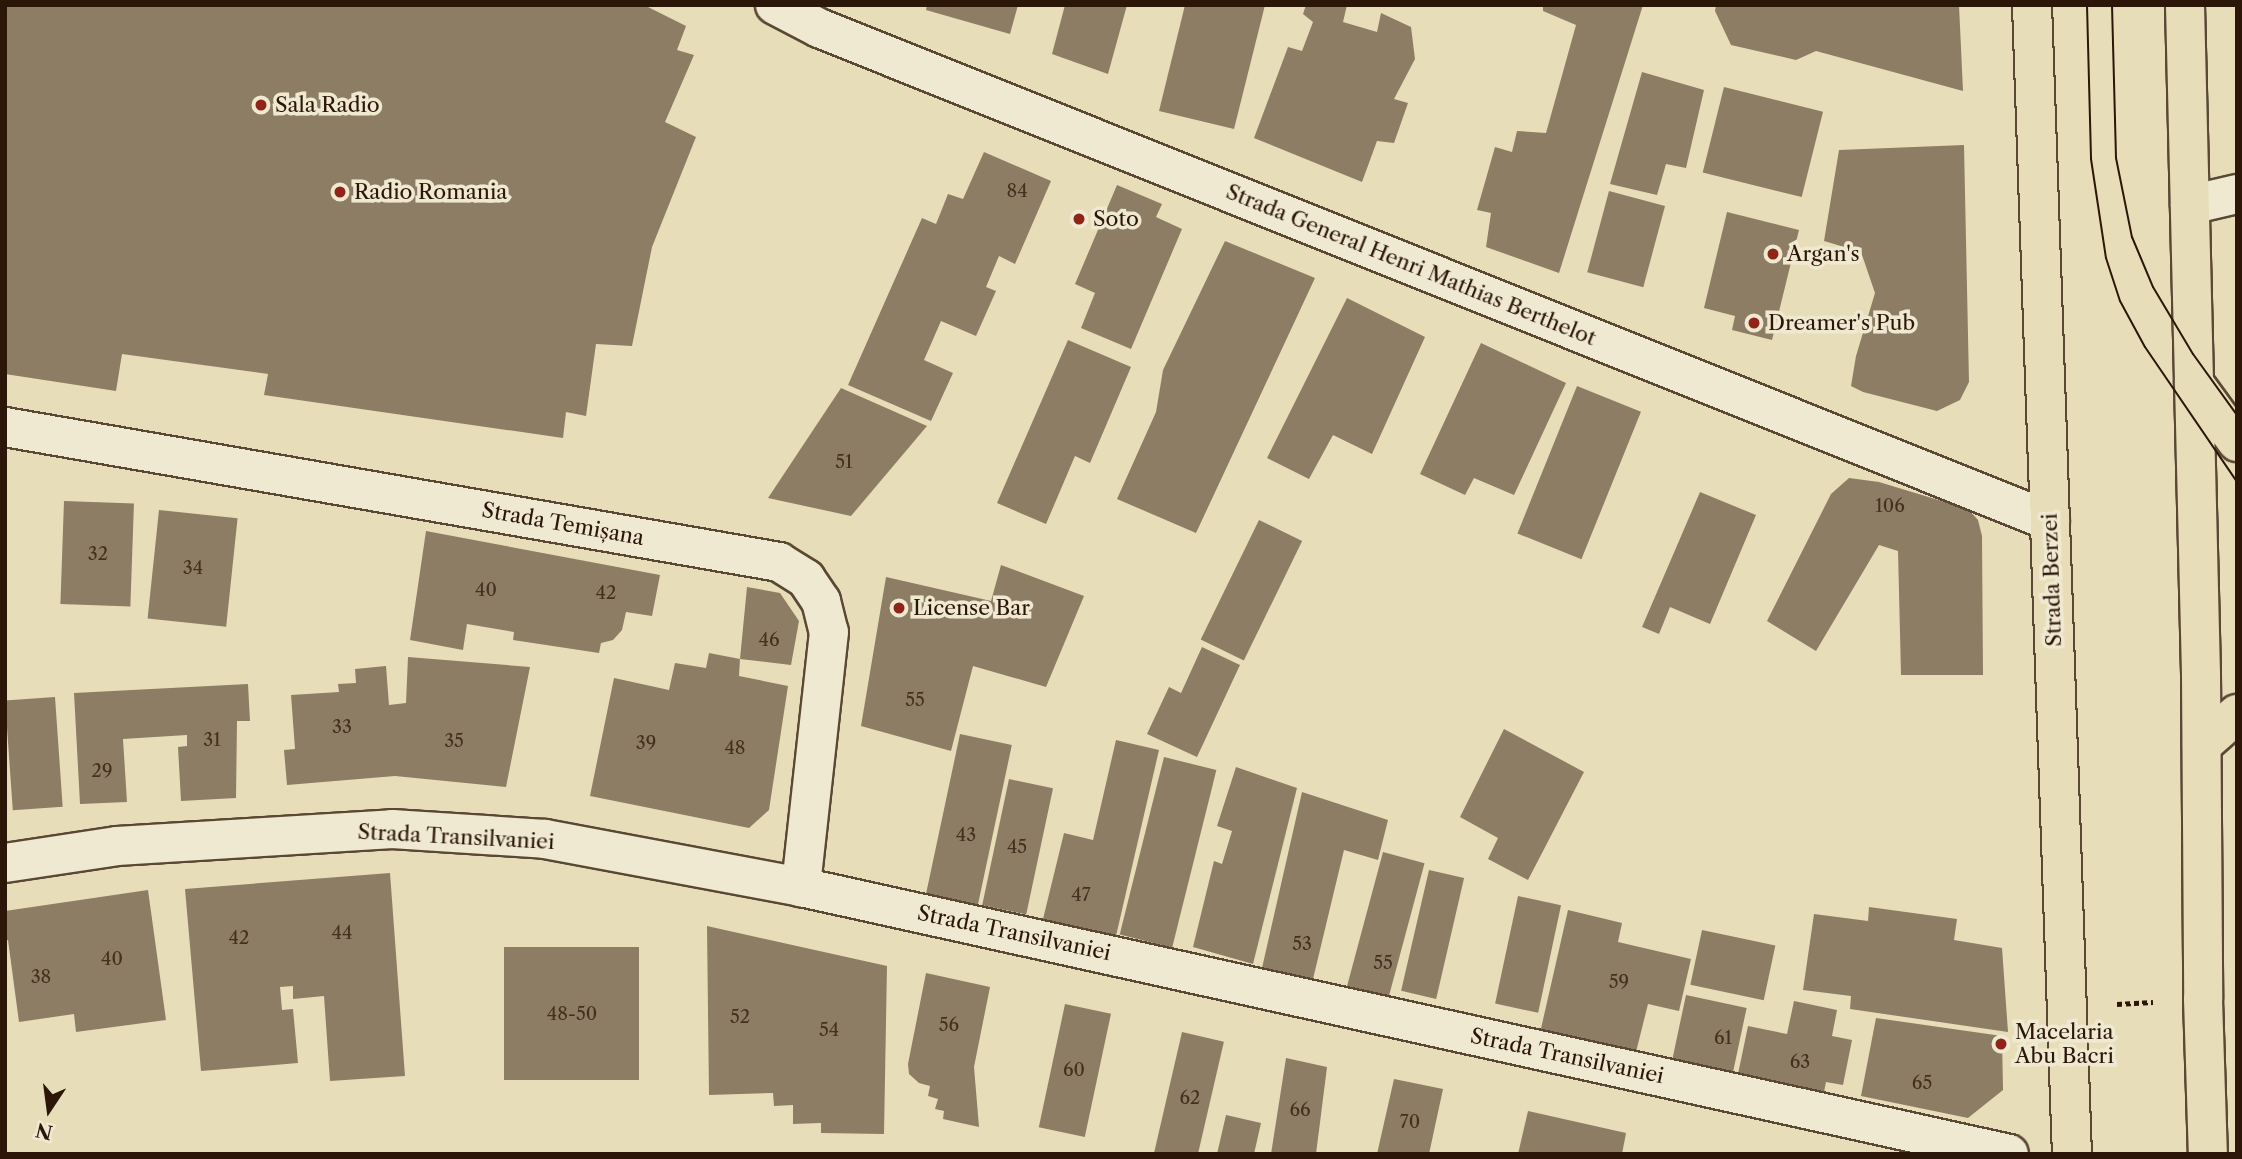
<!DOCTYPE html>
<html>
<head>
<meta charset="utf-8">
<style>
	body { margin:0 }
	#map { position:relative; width:2242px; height:1159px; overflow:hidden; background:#e8ddb9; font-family:"Libre Caslon Text",serif }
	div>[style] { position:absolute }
	.building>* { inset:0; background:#8d7d64; transform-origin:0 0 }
	.path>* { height:4.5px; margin-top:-2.25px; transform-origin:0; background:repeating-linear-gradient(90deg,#2b1608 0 5px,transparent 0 8.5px) }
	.roads { filter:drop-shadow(2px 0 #5a4834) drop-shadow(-2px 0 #5a4834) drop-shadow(0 2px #5a4834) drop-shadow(0 -2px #5a4834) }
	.minor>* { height:38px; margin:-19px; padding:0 19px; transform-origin:19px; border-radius:19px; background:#f0e9d2 }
	.major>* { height:38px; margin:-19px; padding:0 19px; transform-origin:19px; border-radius:19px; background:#e8ddb9 }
	.tram>* { height:2px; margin:-1px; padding:0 1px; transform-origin:1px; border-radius:1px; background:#2b1608 }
	.dots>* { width:19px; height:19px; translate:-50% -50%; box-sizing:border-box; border:4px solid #f0e9d2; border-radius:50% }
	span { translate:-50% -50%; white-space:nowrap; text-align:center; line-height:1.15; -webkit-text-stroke:7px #f0e9d2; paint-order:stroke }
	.number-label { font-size:18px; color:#44301f }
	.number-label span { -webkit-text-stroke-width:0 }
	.poi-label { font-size:21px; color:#2b1608 }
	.left { translate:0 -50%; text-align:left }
	.street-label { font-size:21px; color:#2b1608 }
	.frame { position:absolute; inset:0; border:7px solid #2b1608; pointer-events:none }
	.north { position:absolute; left:14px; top:1075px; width:70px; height:70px; -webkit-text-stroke:5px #f0e9d2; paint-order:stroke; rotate:193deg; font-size:19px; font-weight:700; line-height:28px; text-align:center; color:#2b1608 }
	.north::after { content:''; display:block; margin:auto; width:24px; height:32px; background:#2b1608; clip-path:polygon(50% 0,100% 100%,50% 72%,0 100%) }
</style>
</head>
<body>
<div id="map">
	<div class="building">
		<div style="clip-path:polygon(5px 5px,644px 5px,686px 26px,677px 50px,694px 55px,665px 122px,696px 137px,652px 247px,632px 346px,596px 344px,586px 416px,566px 412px,563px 438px,264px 395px,268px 374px,122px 354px,116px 391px,5px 374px)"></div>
		<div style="clip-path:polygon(927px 5px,1018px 5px,1010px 34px,926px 10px)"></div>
		<div style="clip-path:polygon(1065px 5px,1127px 5px,1108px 74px,1052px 54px)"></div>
		<div style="clip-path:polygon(1185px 5px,1265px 5px,1234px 129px,1159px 111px)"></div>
		<div style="clip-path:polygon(1306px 5px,1347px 5px,1343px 22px,1377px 32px,1381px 13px,1411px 27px,1415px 59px,1394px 99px,1408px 103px,1394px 143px,1377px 141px,1362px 182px,1254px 138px,1288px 47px,1302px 51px,1313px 22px,1303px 14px)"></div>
		<div style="clip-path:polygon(1543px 5px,1643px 5px,1559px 273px,1486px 247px,1491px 213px,1477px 210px,1495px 147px,1512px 152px,1517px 131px,1546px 133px,1576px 25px,1543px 11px)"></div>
		<div style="clip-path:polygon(1716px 5px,1959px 5px,1963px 91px,1816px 51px,1796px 60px,1731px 45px,1715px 11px)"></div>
		<div style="clip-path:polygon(1642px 72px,1704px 90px,1686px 168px,1666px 164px,1657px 195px,1610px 184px)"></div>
		<div style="left:1724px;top:87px;width:102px;height:88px;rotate:14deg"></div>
		<div style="clip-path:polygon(1964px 145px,1969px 382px,1960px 400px,1937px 411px,1863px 392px,1851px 386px,1856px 356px,1875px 293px,1861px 252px,1824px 241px,1839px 150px)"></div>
		<div style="clip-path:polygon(984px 152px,1051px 181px,1015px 264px,999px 256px,986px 287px,996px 291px,976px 336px,941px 321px,924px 360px,953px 373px,931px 421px,848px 385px,922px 218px,936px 224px,948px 194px,963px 199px)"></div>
		<div style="clip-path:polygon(1117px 185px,1162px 204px,1156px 217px,1182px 229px,1131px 349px,1081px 328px,1095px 293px,1075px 284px)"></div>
		<div style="left:1609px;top:191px;width:58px;height:84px;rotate:15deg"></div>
		<div style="clip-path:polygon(1727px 212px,1799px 230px,1772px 340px,1732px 330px,1735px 316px,1704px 308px)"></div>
		<div style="clip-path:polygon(1225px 241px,1315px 278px,1196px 533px,1117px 499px,1156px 412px,1163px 370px)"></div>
		<div style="clip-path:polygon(1347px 298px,1425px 337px,1372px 454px,1333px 435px,1309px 479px,1267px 458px)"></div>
		<div style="clip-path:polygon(1068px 340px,1131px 367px,1090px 463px,1075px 456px,1046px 524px,997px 503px)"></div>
		<div style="clip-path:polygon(1481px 343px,1566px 383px,1514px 495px,1474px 478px,1465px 495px,1420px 474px)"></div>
		<div style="left:1577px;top:386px;width:69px;height:159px;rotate:22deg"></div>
		<div style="clip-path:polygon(841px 388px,927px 426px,851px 516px,768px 498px)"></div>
		<div style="clip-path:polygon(1849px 478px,1879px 482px,1968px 509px,1978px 520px,1982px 536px,1983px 675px,1901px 675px,1898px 551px,1879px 545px,1816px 651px,1767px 621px,1831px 494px)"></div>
		<div style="clip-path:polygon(1700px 492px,1756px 515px,1710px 624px,1670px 607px,1659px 634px,1642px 627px)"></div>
		<div style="left:64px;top:501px;width:70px;height:103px;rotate:2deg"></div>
		<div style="left:159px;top:510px;width:79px;height:109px;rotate:6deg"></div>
		<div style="left:1259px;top:520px;width:48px;height:133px;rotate:26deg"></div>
		<div style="clip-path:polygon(426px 531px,660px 575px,652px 616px,626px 612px,622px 630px,613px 640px,601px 643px,599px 653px,513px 640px,514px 632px,467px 624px,463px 650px,410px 640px)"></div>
		<div style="clip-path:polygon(1001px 565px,1084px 596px,1046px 687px,973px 666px,951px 751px,861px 726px,886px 577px,991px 601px)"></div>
		<div style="clip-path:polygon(747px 587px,780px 593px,799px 621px,791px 665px,740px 659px)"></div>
		<div style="clip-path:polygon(1202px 647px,1240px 665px,1197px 757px,1147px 734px,1169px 687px,1181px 693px)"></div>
		<div style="clip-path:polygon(709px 653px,740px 659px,739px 676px,788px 686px,769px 810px,749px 828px,590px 796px,614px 678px,669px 690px,675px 663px,706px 668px)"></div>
		<div style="clip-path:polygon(408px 657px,530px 667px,506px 787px,395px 776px,287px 785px,284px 750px,295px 749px,291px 695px,339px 692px,338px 684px,356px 683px,355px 669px,386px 666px,389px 705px,406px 703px)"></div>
		<div style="clip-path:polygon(248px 684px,250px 721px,237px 721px,236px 798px,181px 801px,178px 747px,187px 746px,187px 735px,123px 739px,127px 802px,80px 804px,74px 693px)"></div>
		<div style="left:55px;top:697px;width:110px;height:50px;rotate:86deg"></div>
		<div style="clip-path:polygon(1504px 729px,1584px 772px,1528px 880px,1488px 859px,1498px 838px,1460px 817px)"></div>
		<div style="left:960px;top:734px;width:53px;height:163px;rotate:12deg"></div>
		<div style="clip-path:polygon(1116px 740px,1159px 750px,1116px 936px,1043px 919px,1064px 833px,1093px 840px)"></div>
		<div style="left:1164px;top:757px;width:54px;height:183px;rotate:14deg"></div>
		<div style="clip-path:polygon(1236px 767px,1297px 788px,1253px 964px,1193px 947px,1214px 861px,1222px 864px,1232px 831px,1217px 826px)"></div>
		<div style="left:1009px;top:779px;width:45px;height:129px;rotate:12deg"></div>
		<div style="clip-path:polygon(1302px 792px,1388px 820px,1378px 860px,1344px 850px,1313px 979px,1262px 968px)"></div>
		<div style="left:1383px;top:852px;width:43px;height:139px;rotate:15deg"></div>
		<div style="left:1429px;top:870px;width:36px;height:124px;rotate:13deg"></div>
		<div style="clip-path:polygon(390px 873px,405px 1076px,330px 1081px,324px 996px,293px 999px,293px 986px,280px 987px,282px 1010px,293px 1009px,298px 1063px,201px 1071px,185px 889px)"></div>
		<div style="clip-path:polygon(148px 890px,166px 1020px,76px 1032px,74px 1014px,19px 1022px,8px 940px,5px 941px,5px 911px)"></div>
		<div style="left:1518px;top:896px;width:44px;height:110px;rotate:12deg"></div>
		<div style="clip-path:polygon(1869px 907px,1957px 919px,1954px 940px,2002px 948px,2008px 1032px,1850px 1009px,1851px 996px,1803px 990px,1814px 914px,1868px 921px)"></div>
		<div style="clip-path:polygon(1568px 910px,1622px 923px,1618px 942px,1691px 959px,1679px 1011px,1648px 1004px,1635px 1056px,1540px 1033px)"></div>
		<div style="clip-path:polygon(707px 926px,887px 966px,884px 1134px,821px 1133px,821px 1123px,793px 1124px,793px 1105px,774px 1106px,773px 1093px,709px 1095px)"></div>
		<div style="left:1702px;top:930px;width:75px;height:56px;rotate:12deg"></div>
		<div style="left:639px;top:947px;width:133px;height:135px;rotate:90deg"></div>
		<div style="clip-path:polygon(926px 973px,990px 987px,974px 1067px,979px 1127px,943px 1119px,944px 1111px,935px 1109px,938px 1099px,928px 1096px,930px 1086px,919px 1083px,909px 1074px,908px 1064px)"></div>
		<div style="left:1686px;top:995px;width:62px;height:66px;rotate:12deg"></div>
		<div style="clip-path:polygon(1794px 1001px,1837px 1010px,1832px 1036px,1852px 1040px,1843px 1085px,1826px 1082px,1824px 1092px,1738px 1074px,1748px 1026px,1787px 1034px)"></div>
		<div style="left:1065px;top:1004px;width:47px;height:126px;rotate:12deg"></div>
		<div style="clip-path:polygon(1876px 1018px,2002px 1036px,2003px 1090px,1968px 1118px,1861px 1096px)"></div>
		<div style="left:1182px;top:1032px;width:43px;height:125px;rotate:13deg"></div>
		<div style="clip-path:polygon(1286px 1058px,1327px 1067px,1316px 1154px,1271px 1154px)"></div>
		<div style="clip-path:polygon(1394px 1079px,1443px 1089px,1429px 1154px,1377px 1154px)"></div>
		<div style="clip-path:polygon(1528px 1111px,1626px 1133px,1622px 1154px,1518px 1154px)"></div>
		<div style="clip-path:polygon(1226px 1115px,1261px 1123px,1254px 1154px,1217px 1154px)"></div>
	</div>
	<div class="path">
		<div style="left:2117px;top:1004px;width:36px;rotate:-3deg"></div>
	</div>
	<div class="roads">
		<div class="minor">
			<div style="left:775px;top:5px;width:50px;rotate:27.6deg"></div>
			<div style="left:819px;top:28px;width:1326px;rotate:21.83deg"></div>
			<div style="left:2190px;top:205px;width:48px;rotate:-13.2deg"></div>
			<div style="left:5px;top:427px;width:786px;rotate:9.89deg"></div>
			<div style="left:779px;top:562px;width:32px;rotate:32deg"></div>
			<div style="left:806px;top:579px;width:27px;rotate:56deg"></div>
			<div style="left:821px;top:601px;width:32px;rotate:76deg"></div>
			<div style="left:829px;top:632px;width:257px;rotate:96.3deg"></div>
			<div style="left:5px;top:863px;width:113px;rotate:-8.6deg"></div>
			<div style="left:117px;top:846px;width:276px;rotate:-3.5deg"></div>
			<div style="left:392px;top:829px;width:153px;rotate:3.7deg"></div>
			<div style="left:545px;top:839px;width:260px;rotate:10.6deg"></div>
			<div style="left:801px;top:887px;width:1237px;rotate:12.46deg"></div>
		</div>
		<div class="major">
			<div style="left:2032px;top:5px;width:1150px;rotate:88.01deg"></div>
			<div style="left:2185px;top:5px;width:670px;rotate:88.63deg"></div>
			<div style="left:2201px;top:675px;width:324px;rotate:89.6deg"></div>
			<div style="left:2203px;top:999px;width:155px;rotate:88.2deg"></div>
			<div style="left:2194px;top:383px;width:73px;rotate:53.9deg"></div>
			<div style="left:2202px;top:745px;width:47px;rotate:-41.5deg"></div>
		</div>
	</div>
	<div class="tram">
		<div style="left:2087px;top:5px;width:154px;rotate:88.5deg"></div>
		<div style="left:2091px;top:159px;width:100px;rotate:81.4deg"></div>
		<div style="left:2106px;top:258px;width:45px;rotate:72deg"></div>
		<div style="left:2120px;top:301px;width:52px;rotate:61.5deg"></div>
		<div style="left:2145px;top:347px;width:163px;rotate:55.7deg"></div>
		<div style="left:2112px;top:5px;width:153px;rotate:88.5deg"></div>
		<div style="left:2116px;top:158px;width:81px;rotate:78.6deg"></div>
		<div style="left:2132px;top:237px;width:54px;rotate:67.2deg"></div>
		<div style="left:2153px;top:287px;width:78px;rotate:59.2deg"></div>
		<div style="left:2193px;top:354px;width:75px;rotate:54.2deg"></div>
	</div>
	<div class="dots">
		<div style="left:261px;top:105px;background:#8f2418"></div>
		<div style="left:340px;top:192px;background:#8f2418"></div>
		<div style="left:1079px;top:219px;background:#8f2418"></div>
		<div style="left:1773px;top:254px;background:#8f2418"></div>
		<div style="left:1754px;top:323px;background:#8f2418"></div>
		<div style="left:899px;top:608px;background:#8f2418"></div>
		<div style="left:2001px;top:1044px;background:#8f2418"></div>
	</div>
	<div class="number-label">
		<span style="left:1017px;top:191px">84</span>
		<span style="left:844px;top:462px">51</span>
		<span style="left:1890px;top:506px">106</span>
		<span style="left:98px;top:554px">32</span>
		<span style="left:193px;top:568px">34</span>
		<span style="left:486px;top:590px">40</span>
		<span style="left:606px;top:593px">42</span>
		<span style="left:769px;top:640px">46</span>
		<span style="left:915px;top:700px">55</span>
		<span style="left:342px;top:727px">33</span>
		<span style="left:212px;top:740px">31</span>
		<span style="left:454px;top:741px">35</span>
		<span style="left:646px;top:743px">39</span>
		<span style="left:735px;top:748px">48</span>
		<span style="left:102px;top:771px">29</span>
		<span style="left:966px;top:835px">43</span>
		<span style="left:1017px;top:847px">45</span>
		<span style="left:1081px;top:895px">47</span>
		<span style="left:342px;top:933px">44</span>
		<span style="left:239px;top:938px">42</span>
		<span style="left:1302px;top:944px">53</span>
		<span style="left:112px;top:959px">40</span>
		<span style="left:1383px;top:963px">55</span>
		<span style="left:41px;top:977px">38</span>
		<span style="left:1619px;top:982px">59</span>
		<span style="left:572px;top:1014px">48-50</span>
		<span style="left:740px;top:1017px">52</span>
		<span style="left:949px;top:1025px">56</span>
		<span style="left:829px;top:1030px">54</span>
		<span style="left:1723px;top:1038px">61</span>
		<span style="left:1800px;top:1062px">63</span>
		<span style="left:1074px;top:1070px">60</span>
		<span style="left:1922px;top:1083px">65</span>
		<span style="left:1190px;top:1098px">62</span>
		<span style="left:1300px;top:1110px">66</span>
		<span style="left:1410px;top:1122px">70</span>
	</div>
	<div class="poi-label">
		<span class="left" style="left:275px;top:105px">Sala Radio</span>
		<span class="left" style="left:354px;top:192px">Radio Romania</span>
		<span class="left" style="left:1093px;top:219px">Soto</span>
		<span class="left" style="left:1787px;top:254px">Argan's</span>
		<span class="left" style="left:1768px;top:323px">Dreamer's Pub</span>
		<span class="left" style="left:913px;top:608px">License Bar</span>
		<span class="left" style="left:2015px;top:1044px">Macelaria<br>Abu Bacri</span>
	</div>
	<div class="street-label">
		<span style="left:1411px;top:265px;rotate:22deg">Strada General Henri Mathias Berthelot</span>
		<span style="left:563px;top:524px;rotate:10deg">Strada Temișana</span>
		<span style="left:2052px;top:580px;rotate:-92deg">Strada Berzei</span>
		<span style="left:456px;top:837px;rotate:3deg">Strada Transilvaniei</span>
		<span style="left:1014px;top:933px;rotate:12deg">Strada Transilvaniei</span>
		<span style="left:1567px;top:1056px;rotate:12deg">Strada Transilvaniei</span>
	</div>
	<div class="frame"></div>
	<div class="north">N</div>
</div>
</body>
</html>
